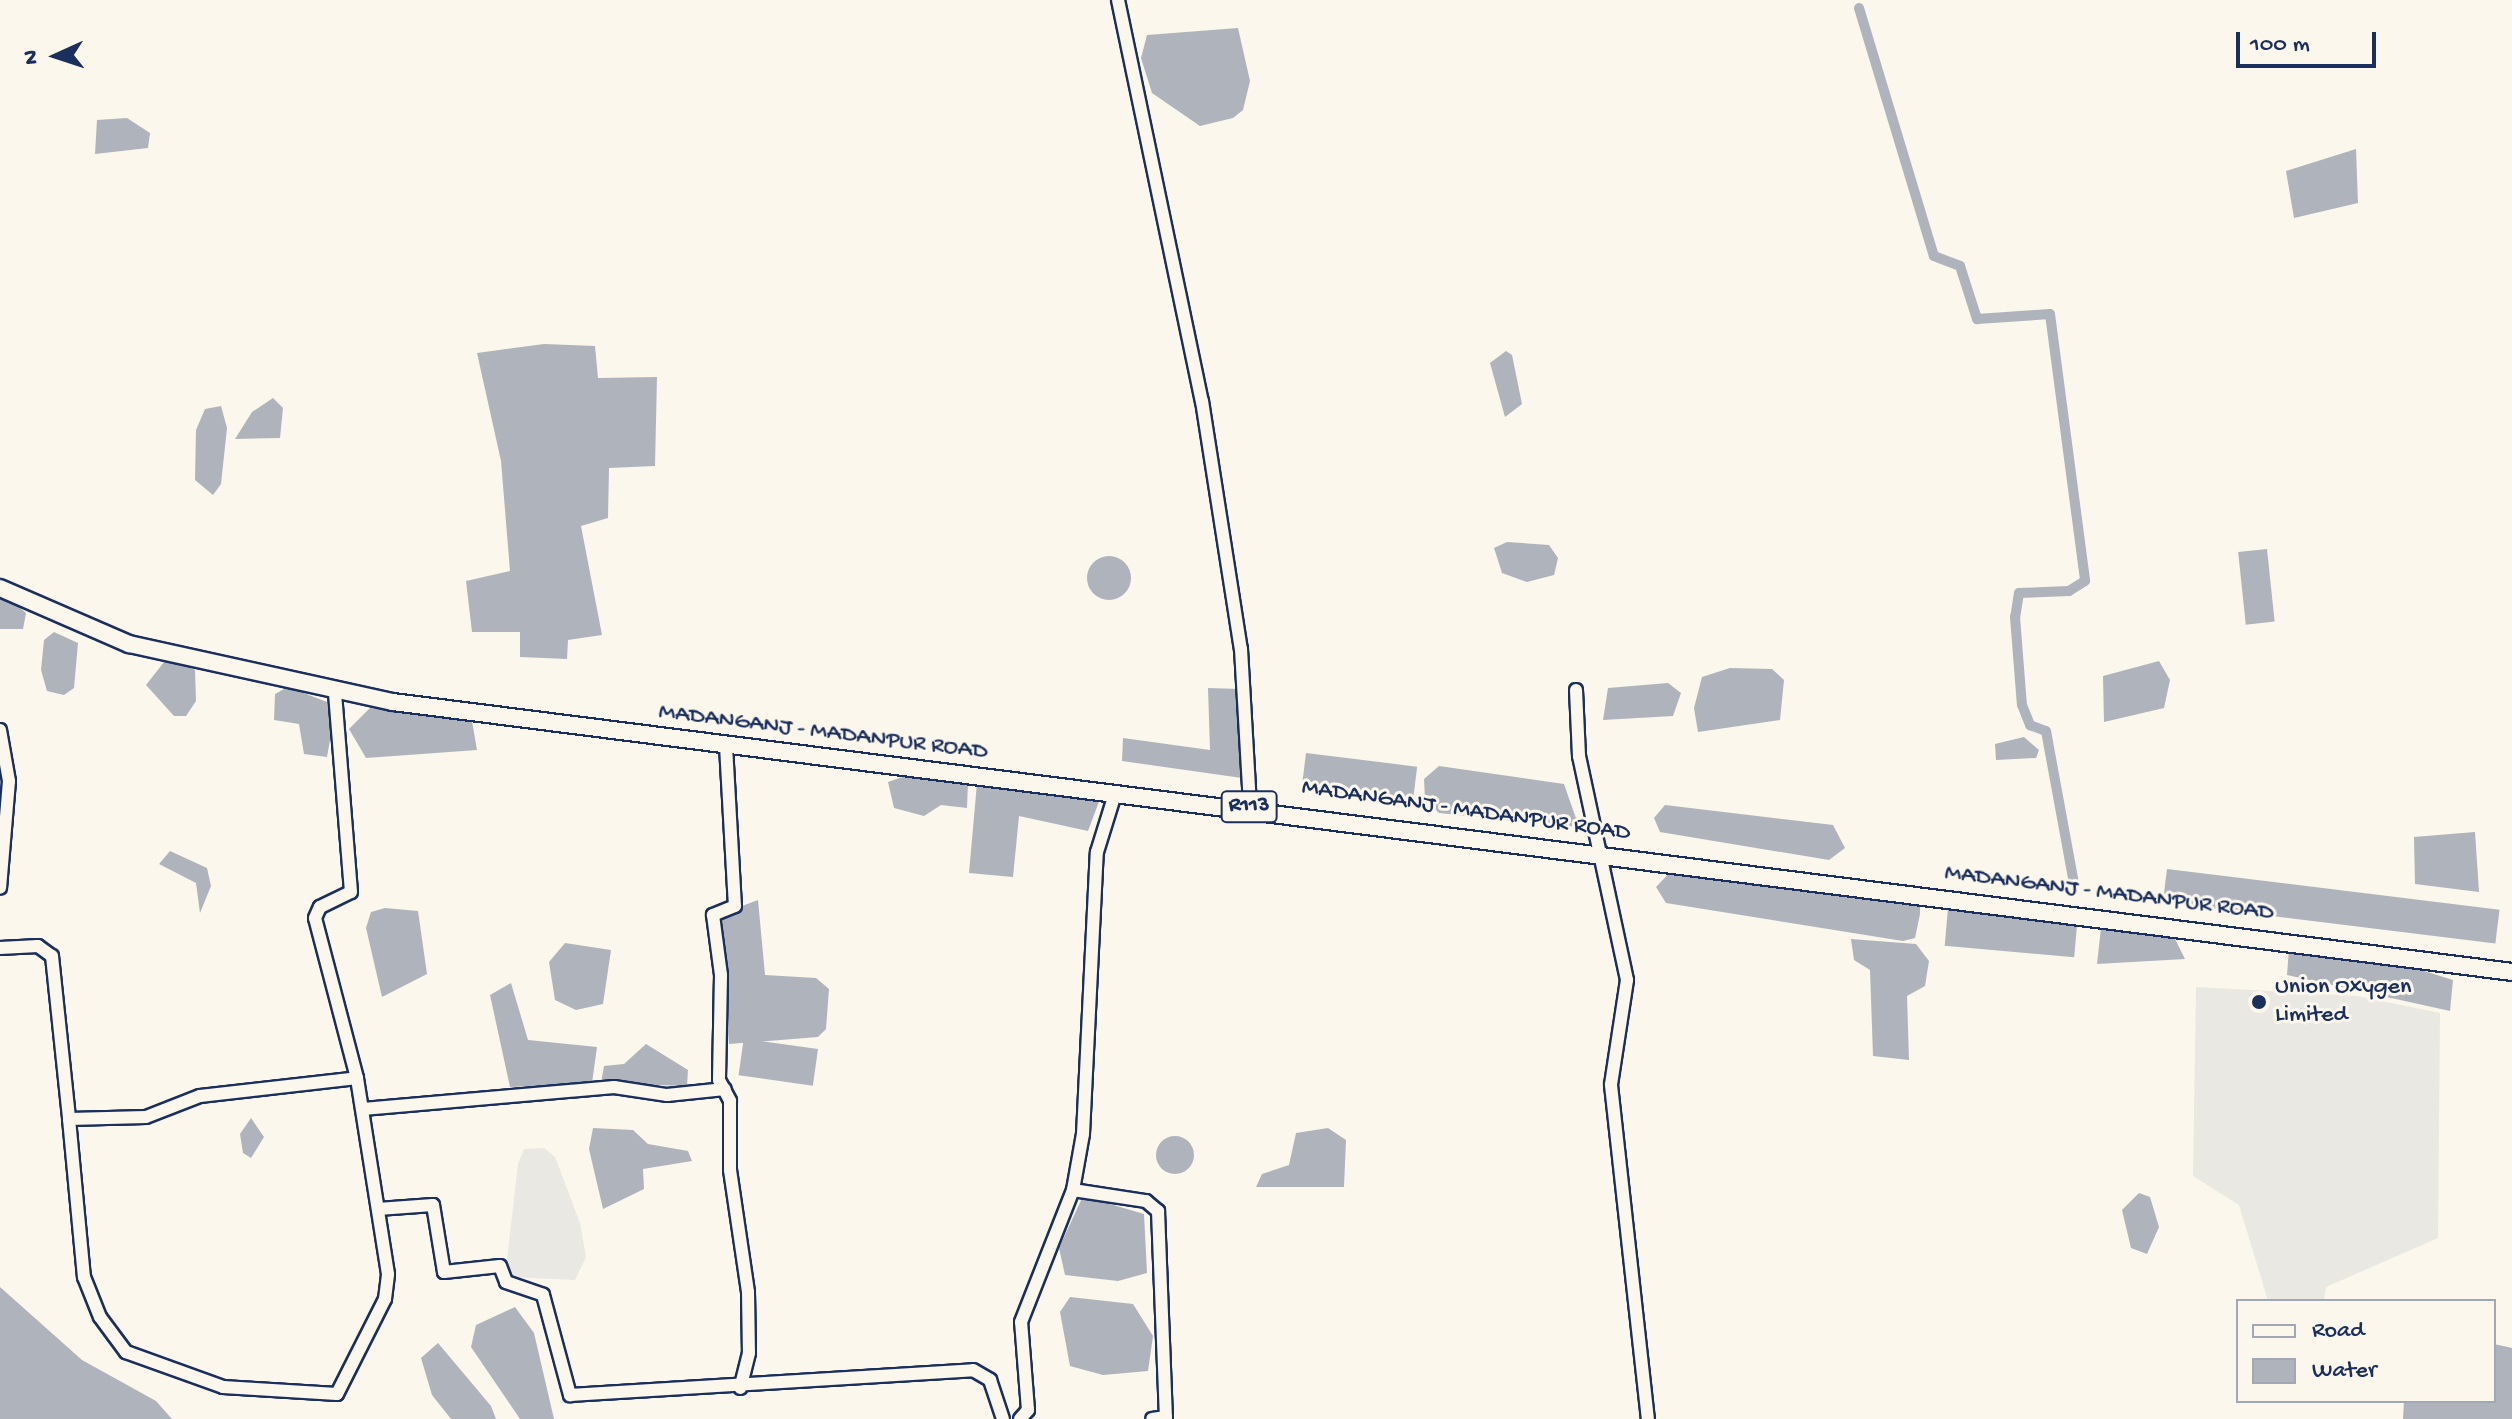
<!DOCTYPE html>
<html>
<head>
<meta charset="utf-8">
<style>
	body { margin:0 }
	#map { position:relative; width:2512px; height:1419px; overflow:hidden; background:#fbf7ec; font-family:"Gochi Hand",sans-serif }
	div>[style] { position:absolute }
	.built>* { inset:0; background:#eae8e2 }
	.water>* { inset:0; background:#afb3bb; transform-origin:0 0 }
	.round { border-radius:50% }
	.canal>* { height:10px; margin:-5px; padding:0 5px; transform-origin:5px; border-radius:5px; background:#afb3bb }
	.roads { filter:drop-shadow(2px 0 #1b2f5e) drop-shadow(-2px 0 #1b2f5e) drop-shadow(0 2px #1b2f5e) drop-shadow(0 -2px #1b2f5e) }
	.minor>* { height:12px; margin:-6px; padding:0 6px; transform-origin:6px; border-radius:6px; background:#fbf7ec }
	.major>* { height:16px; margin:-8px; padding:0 8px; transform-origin:8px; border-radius:8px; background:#fbf7ec }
	.dots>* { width:22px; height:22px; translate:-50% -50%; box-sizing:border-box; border:4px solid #fbf7ec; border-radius:50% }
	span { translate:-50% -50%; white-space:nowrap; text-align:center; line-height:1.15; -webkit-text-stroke:6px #fbf7ec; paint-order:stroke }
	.shield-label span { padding:2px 6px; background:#fbf7ec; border:2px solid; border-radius:6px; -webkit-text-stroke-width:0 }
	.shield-label { font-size:22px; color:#1b2f5e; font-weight:700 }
	.street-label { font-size:24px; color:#1b2f5e }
	.poi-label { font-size:24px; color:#1b2f5e }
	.left { translate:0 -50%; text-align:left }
	.legend { position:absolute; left:2236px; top:1299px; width:260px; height:104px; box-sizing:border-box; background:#fbf7ec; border:2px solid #a1a7b3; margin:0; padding:10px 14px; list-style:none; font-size:24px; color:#1b2f5e }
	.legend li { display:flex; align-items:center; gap:16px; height:40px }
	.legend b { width:40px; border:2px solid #a1a7b3 }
	.north { position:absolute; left:16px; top:16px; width:80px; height:80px; -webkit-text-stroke:6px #fbf7ec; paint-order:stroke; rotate:267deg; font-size:22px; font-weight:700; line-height:32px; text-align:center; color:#1b2f5e }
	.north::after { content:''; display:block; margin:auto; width:28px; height:36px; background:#1b2f5e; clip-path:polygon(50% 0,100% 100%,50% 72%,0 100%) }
	.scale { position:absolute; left:2236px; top:32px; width:140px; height:36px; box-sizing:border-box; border:4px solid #1b2f5e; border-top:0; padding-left:10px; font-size:24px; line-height:28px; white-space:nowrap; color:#1b2f5e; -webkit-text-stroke:6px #fbf7ec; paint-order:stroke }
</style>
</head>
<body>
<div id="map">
	<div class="built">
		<div style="clip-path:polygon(2196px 987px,2358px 996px,2440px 1013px,2438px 1238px,2326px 1287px,2324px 1301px,2268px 1301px,2239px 1205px,2193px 1176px)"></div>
		<div style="clip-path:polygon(544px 1148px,555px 1157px,580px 1223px,586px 1257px,575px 1280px,511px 1277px,506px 1268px,518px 1164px,524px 1149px)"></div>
	</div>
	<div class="water">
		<div style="clip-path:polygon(1238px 28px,1250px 81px,1243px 110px,1233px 118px,1200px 126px,1152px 93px,1141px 58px,1147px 35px)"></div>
		<div style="clip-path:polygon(127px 118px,150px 133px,148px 148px,95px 154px,97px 120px)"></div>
		<div style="clip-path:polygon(2356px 149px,2358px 203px,2294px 218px,2286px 171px)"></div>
		<div style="clip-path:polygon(544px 344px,595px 346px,598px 378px,657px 377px,655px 466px,609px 468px,608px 518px,581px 526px,602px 635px,568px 640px,567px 659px,520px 657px,520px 632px,472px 632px,466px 581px,510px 571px,501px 461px,477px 353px)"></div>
		<div style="clip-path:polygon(1506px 351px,1512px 355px,1522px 404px,1505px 417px,1490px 363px)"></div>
		<div style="clip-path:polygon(273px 398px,283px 408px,280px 438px,235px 439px,252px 412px)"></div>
		<div style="clip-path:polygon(221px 406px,227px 428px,221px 484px,213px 495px,195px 480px,196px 430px,205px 409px)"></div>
		<div style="clip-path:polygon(1507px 542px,1549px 545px,1558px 558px,1554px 575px,1527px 582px,1502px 573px,1494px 548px)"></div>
		<div style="left:2267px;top:549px;width:73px;height:29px;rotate:84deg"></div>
		<div class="round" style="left:1087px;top:556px;width:44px;height:44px"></div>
		<div style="clip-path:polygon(0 591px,26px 613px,23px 629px,0 629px)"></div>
		<div style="clip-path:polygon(54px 632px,78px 643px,74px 688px,64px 695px,47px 691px,41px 670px,44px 640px)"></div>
		<div style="clip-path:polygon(168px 657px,195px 670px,196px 701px,186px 716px,174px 716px,146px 685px)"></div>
		<div style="clip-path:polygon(2159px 661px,2170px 680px,2164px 708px,2104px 722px,2103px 676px)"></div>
		<div style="clip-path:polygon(1772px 669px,1784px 680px,1780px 720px,1698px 732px,1694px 708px,1702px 677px,1730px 668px)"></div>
		<div style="clip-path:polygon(1668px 683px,1681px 693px,1673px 716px,1603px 720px,1608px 688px)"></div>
		<div style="clip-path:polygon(288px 687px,327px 702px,333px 723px,327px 757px,304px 754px,299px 724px,274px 720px,275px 694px)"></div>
		<div style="clip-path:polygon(1208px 688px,1240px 689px,1242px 778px,1122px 761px,1123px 738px,1210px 750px)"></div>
		<div style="clip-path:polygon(370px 708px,464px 716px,472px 721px,477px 750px,366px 758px,349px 729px)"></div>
		<div style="clip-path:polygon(2024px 737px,2039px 750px,2036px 758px,1996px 760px,1995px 744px)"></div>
		<div style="left:1306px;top:753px;width:112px;height:39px;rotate:7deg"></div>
		<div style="clip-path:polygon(1439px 766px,1564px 784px,1579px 827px,1439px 813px,1425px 799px,1424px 779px)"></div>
		<div style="clip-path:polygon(911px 774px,968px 782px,967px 808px,941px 805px,924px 816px,894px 808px,888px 782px)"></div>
		<div style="clip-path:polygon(977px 783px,1100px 799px,1088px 831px,1019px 816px,1013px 877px,969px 873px)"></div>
		<div style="clip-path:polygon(1665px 805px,1833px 825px,1845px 848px,1829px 860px,1660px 832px,1654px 818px)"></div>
		<div style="clip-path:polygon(2475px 832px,2479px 892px,2415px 884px,2414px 837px)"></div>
		<div style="clip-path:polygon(170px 851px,207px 868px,211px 886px,200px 913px,196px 883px,159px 864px)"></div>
		<div style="clip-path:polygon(1674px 868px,1920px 904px,1920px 914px,1915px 938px,1903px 941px,1666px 903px,1656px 887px)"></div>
		<div style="left:2167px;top:869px;width:335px;height:34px;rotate:7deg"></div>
		<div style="clip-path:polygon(758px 900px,765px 975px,816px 978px,829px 989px,826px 1029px,818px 1037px,729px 1044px,718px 915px)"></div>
		<div style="clip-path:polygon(385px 908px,418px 911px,427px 974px,382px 997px,366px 928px,371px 912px)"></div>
		<div style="left:1948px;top:908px;width:130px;height:38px;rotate:5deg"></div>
		<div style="clip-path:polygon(2101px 928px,2171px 931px,2185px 959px,2097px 964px)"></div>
		<div style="clip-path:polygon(1851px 939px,1916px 944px,1929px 961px,1925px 986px,1907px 996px,1909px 1060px,1873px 1056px,1870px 970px,1854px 960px)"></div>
		<div style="clip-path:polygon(565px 943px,611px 950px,603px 1004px,576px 1010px,555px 1000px,549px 962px)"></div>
		<div style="clip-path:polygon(2289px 949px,2392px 961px,2453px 980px,2450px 1011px,2287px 975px)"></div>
		<div style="clip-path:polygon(511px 983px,528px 1040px,597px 1047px,592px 1083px,510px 1087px,490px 995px)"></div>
		<div style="clip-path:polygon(646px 1044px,688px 1070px,687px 1086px,601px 1083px,604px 1066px,624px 1064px)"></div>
		<div style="left:818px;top:1049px;width:37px;height:75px;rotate:98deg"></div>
		<div style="clip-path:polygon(251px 1118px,264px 1137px,251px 1158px,243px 1153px,240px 1134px)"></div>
		<div style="clip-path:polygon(593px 1128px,633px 1130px,648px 1144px,688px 1151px,692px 1161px,643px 1169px,644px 1189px,603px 1209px,589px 1149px)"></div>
		<div style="clip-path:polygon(1328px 1128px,1346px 1140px,1344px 1187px,1256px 1187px,1262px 1174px,1289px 1165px,1296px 1133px)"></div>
		<div class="round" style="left:1156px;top:1136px;width:38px;height:38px"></div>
		<div style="clip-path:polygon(2139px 1193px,2150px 1197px,2159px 1227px,2147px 1254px,2131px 1248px,2122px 1210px)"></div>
		<div style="clip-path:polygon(1083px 1196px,1144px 1214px,1147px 1273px,1118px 1281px,1065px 1275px,1059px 1248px)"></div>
		<div style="clip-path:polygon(0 1287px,82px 1360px,156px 1401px,172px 1419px,0 1419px)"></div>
		<div style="clip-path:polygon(1070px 1297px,1133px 1304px,1153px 1336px,1148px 1371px,1103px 1375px,1070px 1366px,1060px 1312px)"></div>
		<div style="clip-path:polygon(515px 1307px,534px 1333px,554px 1419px,520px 1419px,471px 1347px,476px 1325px)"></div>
		<div style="clip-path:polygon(438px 1343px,491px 1406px,496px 1419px,451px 1419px,432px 1395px,421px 1358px)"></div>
		<div style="clip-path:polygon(2494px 1344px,2512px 1348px,2512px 1419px,2403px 1419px,2404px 1401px,2494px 1401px)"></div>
	</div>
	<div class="canal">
		<div style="left:1859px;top:8px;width:259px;rotate:73.2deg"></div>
		<div style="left:1934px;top:256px;width:28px;rotate:21deg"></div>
		<div style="left:1960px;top:266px;width:56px;rotate:72.2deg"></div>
		<div style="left:1977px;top:319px;width:73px;rotate:-3.9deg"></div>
		<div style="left:2050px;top:314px;width:269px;rotate:82.5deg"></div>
		<div style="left:2085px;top:581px;width:19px;rotate:148deg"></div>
		<div style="left:2069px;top:591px;width:50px;rotate:177.7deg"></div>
		<div style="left:2019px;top:593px;width:24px;rotate:99deg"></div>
		<div style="left:2015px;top:617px;width:88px;rotate:85.5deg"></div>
		<div style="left:2022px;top:705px;width:22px;rotate:68deg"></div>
		<div style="left:2030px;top:725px;width:17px;rotate:21deg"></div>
		<div style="left:2046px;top:731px;width:155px;rotate:79.6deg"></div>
	</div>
	<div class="roads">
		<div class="minor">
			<div style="left:1118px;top:0;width:410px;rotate:78.2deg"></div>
			<div style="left:1202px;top:401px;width:251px;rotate:81.1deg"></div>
			<div style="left:1241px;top:649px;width:158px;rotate:86.7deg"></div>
			<div style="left:1576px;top:690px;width:66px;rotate:87.4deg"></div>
			<div style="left:1579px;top:756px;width:229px;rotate:77.9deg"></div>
			<div style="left:1627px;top:980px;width:106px;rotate:98.7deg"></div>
			<div style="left:1611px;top:1085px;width:336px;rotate:83.7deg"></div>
			<div style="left:0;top:730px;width:52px;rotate:80deg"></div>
			<div style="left:9px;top:781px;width:107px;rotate:94.8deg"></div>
			<div style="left:726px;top:746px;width:160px;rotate:86.8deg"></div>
			<div style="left:735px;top:906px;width:24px;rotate:158deg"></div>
			<div style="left:713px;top:915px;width:61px;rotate:82.4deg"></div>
			<div style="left:721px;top:975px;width:105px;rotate:91.1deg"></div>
			<div style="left:719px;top:1080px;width:24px;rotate:62deg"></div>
			<div style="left:730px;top:1101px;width:69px;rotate:90deg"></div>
			<div style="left:730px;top:1170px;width:123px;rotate:81.6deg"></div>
			<div style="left:748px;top:1292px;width:61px;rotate:89.1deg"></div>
			<div style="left:749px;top:1353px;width:36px;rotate:104deg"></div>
			<div style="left:0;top:948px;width:38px;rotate:-3deg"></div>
			<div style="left:38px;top:946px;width:17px;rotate:36deg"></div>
			<div style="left:52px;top:956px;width:164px;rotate:84deg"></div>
			<div style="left:69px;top:1119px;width:77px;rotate:-1.5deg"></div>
			<div style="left:146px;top:1117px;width:58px;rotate:-21.3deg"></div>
			<div style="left:200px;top:1096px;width:158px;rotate:-6.5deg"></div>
			<div style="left:363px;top:1109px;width:252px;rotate:-5deg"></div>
			<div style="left:614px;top:1087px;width:54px;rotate:8.6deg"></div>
			<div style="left:667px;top:1095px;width:58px;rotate:-5.9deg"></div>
			<div style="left:69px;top:1119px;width:159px;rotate:84.6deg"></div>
			<div style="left:84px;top:1277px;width:43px;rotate:68.2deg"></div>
			<div style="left:100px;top:1317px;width:44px;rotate:53.4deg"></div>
			<div style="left:126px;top:1352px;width:103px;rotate:19.8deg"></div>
			<div style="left:223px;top:1387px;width:114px;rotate:3.5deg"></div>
			<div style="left:337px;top:1394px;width:106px;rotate:-63.2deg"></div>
			<div style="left:385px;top:1299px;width:25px;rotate:-83deg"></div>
			<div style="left:388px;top:1274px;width:198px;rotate:-99deg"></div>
			<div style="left:357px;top:1078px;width:165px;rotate:-104.7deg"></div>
			<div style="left:315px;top:918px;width:12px;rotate:-66deg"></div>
			<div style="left:320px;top:907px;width:34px;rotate:-26deg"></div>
			<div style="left:351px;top:892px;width:201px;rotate:-94.6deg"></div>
			<div style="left:1073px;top:1190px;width:74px;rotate:8.6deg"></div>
			<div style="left:1146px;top:1201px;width:16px;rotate:40deg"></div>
			<div style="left:1158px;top:1211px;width:206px;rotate:87.8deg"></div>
			<div style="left:1166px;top:1417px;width:14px;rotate:172deg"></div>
			<div style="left:378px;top:1209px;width:55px;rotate:-4.2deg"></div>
			<div style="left:433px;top:1205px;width:68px;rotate:80.7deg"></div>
			<div style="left:444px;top:1272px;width:56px;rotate:-6.1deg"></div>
			<div style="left:500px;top:1266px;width:17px;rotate:69deg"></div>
			<div style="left:506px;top:1282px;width:39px;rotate:19deg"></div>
			<div style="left:543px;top:1295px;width:104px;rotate:74.9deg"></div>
			<div style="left:570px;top:1395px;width:404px;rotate:-3.5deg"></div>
			<div style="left:973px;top:1370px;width:20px;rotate:30deg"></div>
			<div style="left:990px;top:1380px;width:41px;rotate:71.6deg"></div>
			<div style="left:1020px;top:1419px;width:12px;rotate:-48deg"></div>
			<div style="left:1028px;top:1410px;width:88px;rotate:-94.5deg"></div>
			<div style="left:1021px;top:1322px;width:142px;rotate:-68.5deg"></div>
			<div style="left:1073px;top:1190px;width:57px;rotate:-79.9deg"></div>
			<div style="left:1083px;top:1134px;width:282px;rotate:-87.2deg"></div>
			<div style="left:1097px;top:852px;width:61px;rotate:-72.8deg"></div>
		</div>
		<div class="major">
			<div style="left:0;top:588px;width:141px;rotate:23.5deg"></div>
			<div style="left:129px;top:644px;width:270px;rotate:12.4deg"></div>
			<div style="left:393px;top:702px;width:2136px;rotate:7.26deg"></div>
		</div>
	</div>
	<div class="dots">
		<div style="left:2259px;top:1002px;background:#1b2f5e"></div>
	</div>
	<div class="shield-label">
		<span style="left:1249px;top:807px">R113</span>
	</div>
	<div class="street-label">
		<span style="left:823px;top:733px;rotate:7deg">MADANGANJ - MADANPUR ROAD</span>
		<span style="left:1466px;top:811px;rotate:8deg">MADANGANJ - MADANPUR ROAD</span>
		<span style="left:2109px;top:894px;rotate:7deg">MADANGANJ - MADANPUR ROAD</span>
	</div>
	<div class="poi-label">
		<span class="left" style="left:2275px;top:1002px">Union Oxygen<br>Limited</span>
	</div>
	<ul class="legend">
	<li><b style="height:10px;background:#fbf7ec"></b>Road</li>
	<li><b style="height:22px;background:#afb3bb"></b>Water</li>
	</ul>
	<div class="north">N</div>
	<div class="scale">100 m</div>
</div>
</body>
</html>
